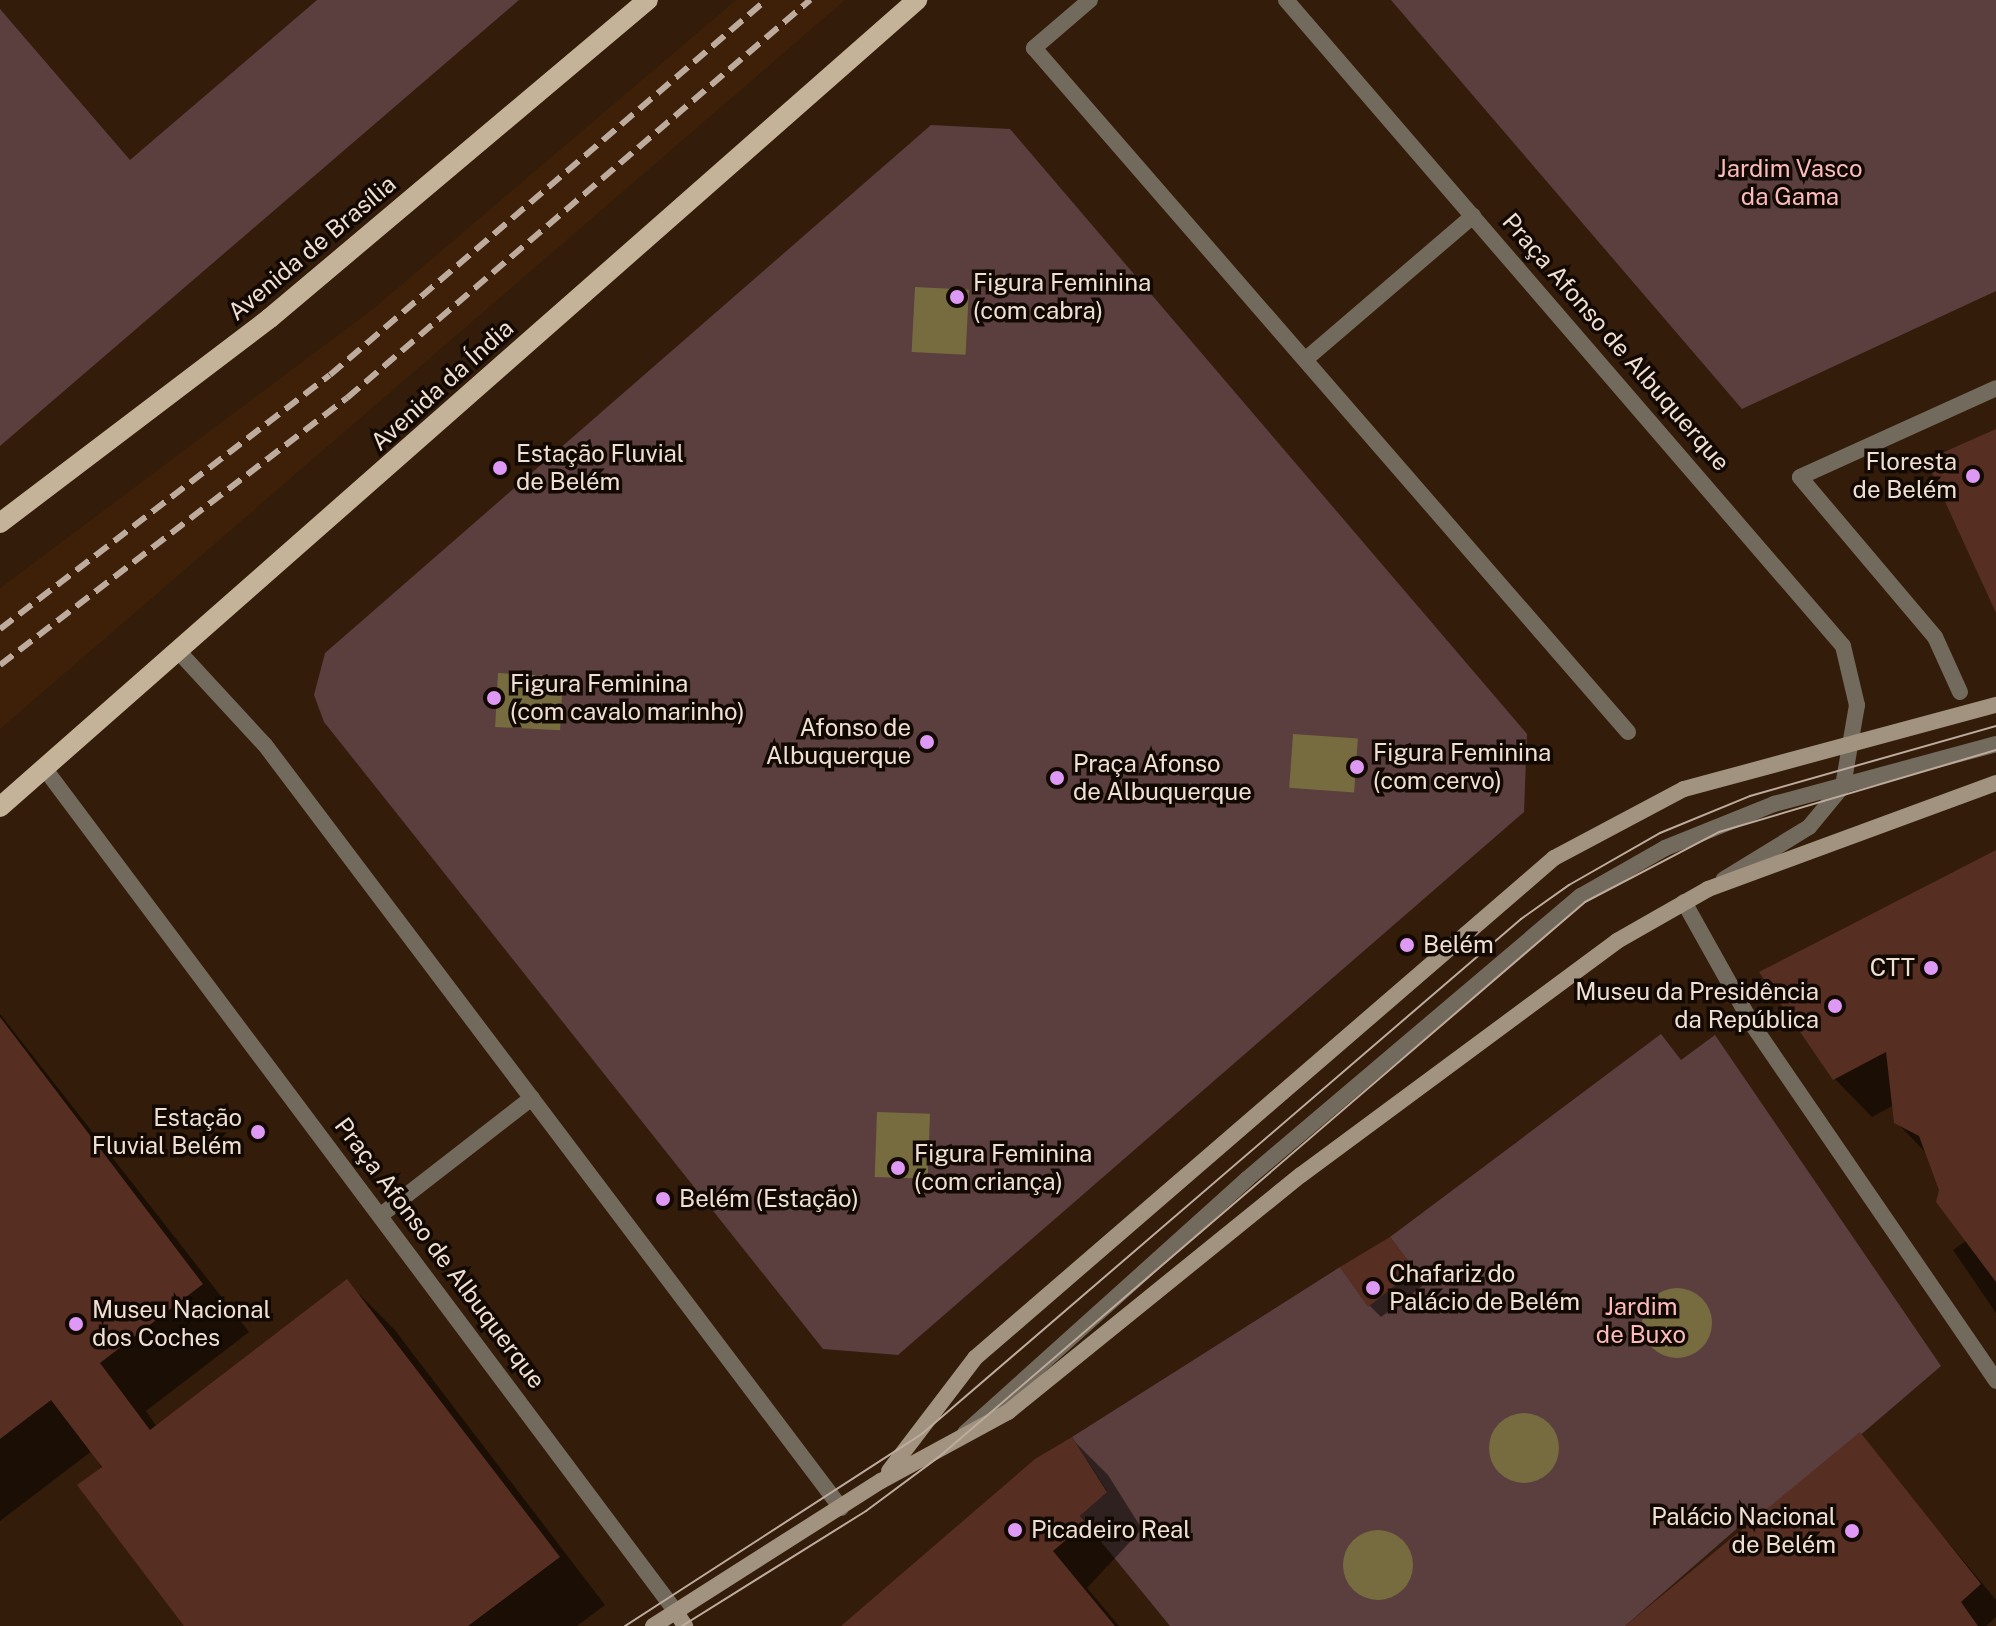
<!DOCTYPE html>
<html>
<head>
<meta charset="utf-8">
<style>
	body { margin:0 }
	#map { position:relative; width:1996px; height:1626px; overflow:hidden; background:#331c09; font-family:"Public Sans",sans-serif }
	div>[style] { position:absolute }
	.built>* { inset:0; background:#3d2007 }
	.green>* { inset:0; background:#5b3e3e }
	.water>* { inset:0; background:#776c40; transform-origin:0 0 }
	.round { border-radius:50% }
	.shadow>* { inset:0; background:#0007 }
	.building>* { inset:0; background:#572e22 }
	.lane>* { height:16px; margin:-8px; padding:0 8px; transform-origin:8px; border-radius:8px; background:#736a5e }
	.street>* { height:16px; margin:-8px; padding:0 8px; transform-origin:8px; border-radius:8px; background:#736a5e }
	.secondary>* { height:16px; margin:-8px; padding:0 8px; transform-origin:8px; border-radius:8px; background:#a1937f }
	.primary>* { height:20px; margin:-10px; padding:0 10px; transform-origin:10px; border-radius:10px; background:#c5b399 }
	.tram>* { height:2px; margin:-1px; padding:0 1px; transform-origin:1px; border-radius:1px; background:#bdab9d }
	.rail>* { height:6px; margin-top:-3px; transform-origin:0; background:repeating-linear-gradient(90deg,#bdab9d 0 16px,transparent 0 24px) }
	.dots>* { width:22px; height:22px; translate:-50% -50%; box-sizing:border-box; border:4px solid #130903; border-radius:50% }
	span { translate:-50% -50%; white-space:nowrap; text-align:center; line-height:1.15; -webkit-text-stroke:7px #130903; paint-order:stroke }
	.park-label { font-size:24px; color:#fcbbbd }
	.street-label { font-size:24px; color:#f0e0d4 }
	.poi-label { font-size:24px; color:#f0e0d4 }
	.left { translate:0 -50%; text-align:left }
	.right { translate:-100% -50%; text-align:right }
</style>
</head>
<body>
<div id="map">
	<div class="built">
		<div style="clip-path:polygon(736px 0,845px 0,0 729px,0 588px,373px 309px)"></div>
	</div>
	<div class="green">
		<div style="clip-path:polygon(317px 0,519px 0,0 446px,0 9px,130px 160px)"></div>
		<div style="clip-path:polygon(1391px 0,1996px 0,1996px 291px,1742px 409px)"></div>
		<div style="clip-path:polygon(931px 125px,1010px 129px,1527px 734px,1524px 812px,898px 1355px,823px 1349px,324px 722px,314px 695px,325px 653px)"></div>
		<div style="clip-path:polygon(1661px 1034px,1681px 1060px,1715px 1035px,1941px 1366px,1758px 1523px,1748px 1511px,1737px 1519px,1741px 1525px,1625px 1626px,1170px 1626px,1080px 1516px,1107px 1491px,1072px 1437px,1340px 1267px,1368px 1306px,1415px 1270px,1390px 1237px)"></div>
	</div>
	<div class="water">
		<div style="left:915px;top:287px;width:54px;height:65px;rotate:3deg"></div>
		<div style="left:498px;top:673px;width:65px;height:54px;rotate:3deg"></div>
		<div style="left:1293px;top:734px;width:65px;height:54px;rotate:4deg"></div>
		<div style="left:877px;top:1112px;width:53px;height:65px;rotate:2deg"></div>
		<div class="round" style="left:1642px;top:1288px;width:70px;height:70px"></div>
		<div class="round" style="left:1489px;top:1413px;width:70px;height:70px"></div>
		<div class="round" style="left:1343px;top:1530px;width:70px;height:70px"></div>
	</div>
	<div class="shadow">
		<div style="clip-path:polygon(1996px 853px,1996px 1313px,1953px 1250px,1967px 1240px,1928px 1155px,1896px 1122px,1894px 1105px,1872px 1117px,1835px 1079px,1762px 972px)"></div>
		<div style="clip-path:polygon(0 1014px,249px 1332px,146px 1411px,157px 1427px,347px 1282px,394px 1329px,605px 1605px,577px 1626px,187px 1626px,92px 1451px,0 1521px)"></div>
		<div style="clip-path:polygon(1389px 1239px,1426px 1283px,1381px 1317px,1369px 1305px)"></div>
		<div style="clip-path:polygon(1859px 1435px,1996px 1600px,1996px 1617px,1986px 1626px,1631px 1626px)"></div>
		<div style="clip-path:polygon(1072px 1439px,1108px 1475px,1142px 1529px,1087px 1588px,1119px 1626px,842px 1626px)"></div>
	</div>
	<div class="building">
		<div style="clip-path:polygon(1996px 429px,1996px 613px,1926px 460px)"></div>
		<div style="clip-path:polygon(1996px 850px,1996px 1282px,1936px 1202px,1939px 1190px,1919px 1136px,1894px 1123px,1886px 1052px,1833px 1080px,1759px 972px)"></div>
		<div style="clip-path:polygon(0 1017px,203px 1284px,100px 1363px,150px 1430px,347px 1279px,560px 1557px,468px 1626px,184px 1626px,77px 1485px,102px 1467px,51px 1400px,0 1439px)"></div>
		<div style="clip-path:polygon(1390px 1237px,1415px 1270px,1368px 1307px,1340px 1267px)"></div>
		<div style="clip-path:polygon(1860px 1432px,1981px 1584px,1961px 1602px,1978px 1626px,1625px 1626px)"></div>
		<div style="clip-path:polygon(1072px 1437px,1107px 1492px,1080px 1516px,1086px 1523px,1053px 1551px,1115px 1626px,841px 1626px,1035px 1459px)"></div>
	</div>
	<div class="lane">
		<div style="left:1090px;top:0;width:74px;rotate:139.4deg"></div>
		<div style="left:1034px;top:48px;width:906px;rotate:49.03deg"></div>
		<div style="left:1286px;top:0;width:853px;rotate:49.23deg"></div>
		<div style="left:1843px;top:646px;width:61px;rotate:76.7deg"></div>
		<div style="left:1857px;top:705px;width:82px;rotate:99.8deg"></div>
		<div style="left:1843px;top:786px;width:53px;rotate:129.7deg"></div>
		<div style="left:1809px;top:827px;width:100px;rotate:148.5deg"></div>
		<div style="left:1306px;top:359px;width:220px;rotate:-40.6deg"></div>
		<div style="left:1684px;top:902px;width:143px;rotate:60.8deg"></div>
		<div style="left:1754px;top:1027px;width:429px;rotate:55.6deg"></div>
		<div style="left:965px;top:1433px;width:380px;rotate:-42deg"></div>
		<div style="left:1247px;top:1179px;width:438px;rotate:-40.3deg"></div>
		<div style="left:1581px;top:896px;width:97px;rotate:-29.7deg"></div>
		<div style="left:1665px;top:848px;width:118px;rotate:-22deg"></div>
		<div style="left:1774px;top:804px;width:230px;rotate:-15.1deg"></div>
	</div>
	<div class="street">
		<div style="left:180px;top:653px;width:125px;rotate:47.3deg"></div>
		<div style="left:265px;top:745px;width:956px;rotate:52.95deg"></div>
		<div style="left:1960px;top:692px;width:60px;rotate:-114.4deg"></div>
		<div style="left:1935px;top:637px;width:209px;rotate:-130.2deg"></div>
		<div style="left:1800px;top:477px;width:215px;rotate:-24.4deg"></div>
		<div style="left:45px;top:769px;width:1053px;rotate:53.18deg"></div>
		<div style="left:381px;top:1215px;width:191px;rotate:-37.8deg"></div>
	</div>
	<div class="secondary">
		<div style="left:889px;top:1471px;width:142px;rotate:-52.7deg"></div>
		<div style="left:975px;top:1358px;width:765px;rotate:-40.81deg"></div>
		<div style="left:1554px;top:858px;width:147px;rotate:-28deg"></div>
		<div style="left:1684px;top:789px;width:323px;rotate:-15.1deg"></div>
		<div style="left:676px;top:1612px;width:17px;rotate:57deg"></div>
		<div style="left:653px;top:1626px;width:270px;rotate:-32.5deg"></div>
		<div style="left:881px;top:1481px;width:145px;rotate:-28.5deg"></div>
		<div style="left:1008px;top:1412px;width:377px;rotate:-39deg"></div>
		<div style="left:1301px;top:1175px;width:393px;rotate:-36.5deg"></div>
		<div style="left:1617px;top:941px;width:105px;rotate:-29.7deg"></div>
		<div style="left:1708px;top:889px;width:307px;rotate:-20.2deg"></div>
	</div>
	<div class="primary">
		<div style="left:0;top:523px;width:339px;rotate:-37.2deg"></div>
		<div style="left:270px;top:318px;width:494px;rotate:-40.1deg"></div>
		<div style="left:0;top:807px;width:1222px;rotate:-41.35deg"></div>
	</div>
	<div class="tram">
		<div style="left:625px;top:1626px;width:355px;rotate:-32.9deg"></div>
		<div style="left:923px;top:1433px;width:789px;rotate:-40.68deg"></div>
		<div style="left:1521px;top:919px;width:59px;rotate:-35.3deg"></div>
		<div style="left:1569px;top:885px;width:105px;rotate:-29.7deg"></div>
		<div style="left:1660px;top:833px;width:97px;rotate:-22.3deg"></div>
		<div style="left:1750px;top:796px;width:256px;rotate:-15.9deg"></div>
		<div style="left:682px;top:1626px;width:217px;rotate:-32deg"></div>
		<div style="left:866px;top:1511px;width:92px;rotate:-36.6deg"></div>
		<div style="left:940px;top:1456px;width:850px;rotate:-40.66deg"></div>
		<div style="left:1585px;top:902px;width:151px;rotate:-27.6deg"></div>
		<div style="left:1719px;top:832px;width:289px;rotate:-16.5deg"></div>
	</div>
	<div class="rail">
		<div style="left:0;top:629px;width:416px;rotate:-37.6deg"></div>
		<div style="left:330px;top:375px;width:575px;rotate:-40.7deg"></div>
		<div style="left:0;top:665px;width:438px;rotate:-37.6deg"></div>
		<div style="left:347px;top:398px;width:611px;rotate:-40.68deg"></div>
	</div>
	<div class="dots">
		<div style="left:957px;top:297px;background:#dd99f3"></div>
		<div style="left:500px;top:468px;background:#dd99f3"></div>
		<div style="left:1973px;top:476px;background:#dd99f3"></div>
		<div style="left:494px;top:698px;background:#dd99f3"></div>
		<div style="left:927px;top:742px;background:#dd99f3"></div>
		<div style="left:1357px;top:767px;background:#dd99f3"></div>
		<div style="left:1057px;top:778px;background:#dd99f3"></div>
		<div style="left:1407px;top:945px;background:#dd99f3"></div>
		<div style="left:1931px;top:968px;background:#dd99f3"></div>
		<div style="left:1835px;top:1006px;background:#dd99f3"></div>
		<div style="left:258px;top:1132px;background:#dd99f3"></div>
		<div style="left:898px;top:1168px;background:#dd99f3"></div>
		<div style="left:663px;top:1199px;background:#dd99f3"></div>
		<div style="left:1373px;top:1288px;background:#dd99f3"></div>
		<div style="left:76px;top:1324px;background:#dd99f3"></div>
		<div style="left:1015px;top:1530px;background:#dd99f3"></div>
		<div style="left:1852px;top:1531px;background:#dd99f3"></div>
	</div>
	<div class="park-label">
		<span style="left:1790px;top:183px">Jardim Vasco<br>da Gama</span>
		<span style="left:1641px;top:1321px">Jardim<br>de Buxo</span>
	</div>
	<div class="street-label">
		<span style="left:312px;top:248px;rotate:-40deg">Avenida de Brasília</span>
		<span style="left:1616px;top:342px;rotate:49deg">Praça Afonso de Albuquerque</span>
		<span style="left:442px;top:385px;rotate:-42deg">Avenida da Índia</span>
		<span style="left:440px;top:1253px;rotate:53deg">Praça Afonso de Albuquerque</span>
	</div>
	<div class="poi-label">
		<span class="left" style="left:973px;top:297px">Figura Feminina<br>(com cabra)</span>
		<span class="left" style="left:516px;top:468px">Estação Fluvial<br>de Belém</span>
		<span class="right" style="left:1957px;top:476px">Floresta<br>de Belém</span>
		<span class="left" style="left:510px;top:698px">Figura Feminina<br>(com cavalo marinho)</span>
		<span class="right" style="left:911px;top:742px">Afonso de<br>Albuquerque</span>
		<span class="left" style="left:1373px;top:767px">Figura Feminina<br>(com cervo)</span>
		<span class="left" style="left:1073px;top:778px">Praça Afonso<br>de Albuquerque</span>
		<span class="left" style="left:1423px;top:945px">Belém</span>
		<span class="right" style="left:1915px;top:968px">CTT</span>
		<span class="right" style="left:1819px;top:1006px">Museu da Presidência<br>da República</span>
		<span class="right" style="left:242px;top:1132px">Estação<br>Fluvial Belém</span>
		<span class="left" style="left:914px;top:1168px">Figura Feminina<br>(com criança)</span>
		<span class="left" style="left:679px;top:1199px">Belém (Estação)</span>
		<span class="left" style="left:1389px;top:1288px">Chafariz do<br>Palácio de Belém</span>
		<span class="left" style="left:92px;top:1324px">Museu Nacional<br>dos Coches</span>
		<span class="right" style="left:1836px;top:1531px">Palácio Nacional<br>de Belém</span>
		<span class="left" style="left:1031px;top:1530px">Picadeiro Real</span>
	</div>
</div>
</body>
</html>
